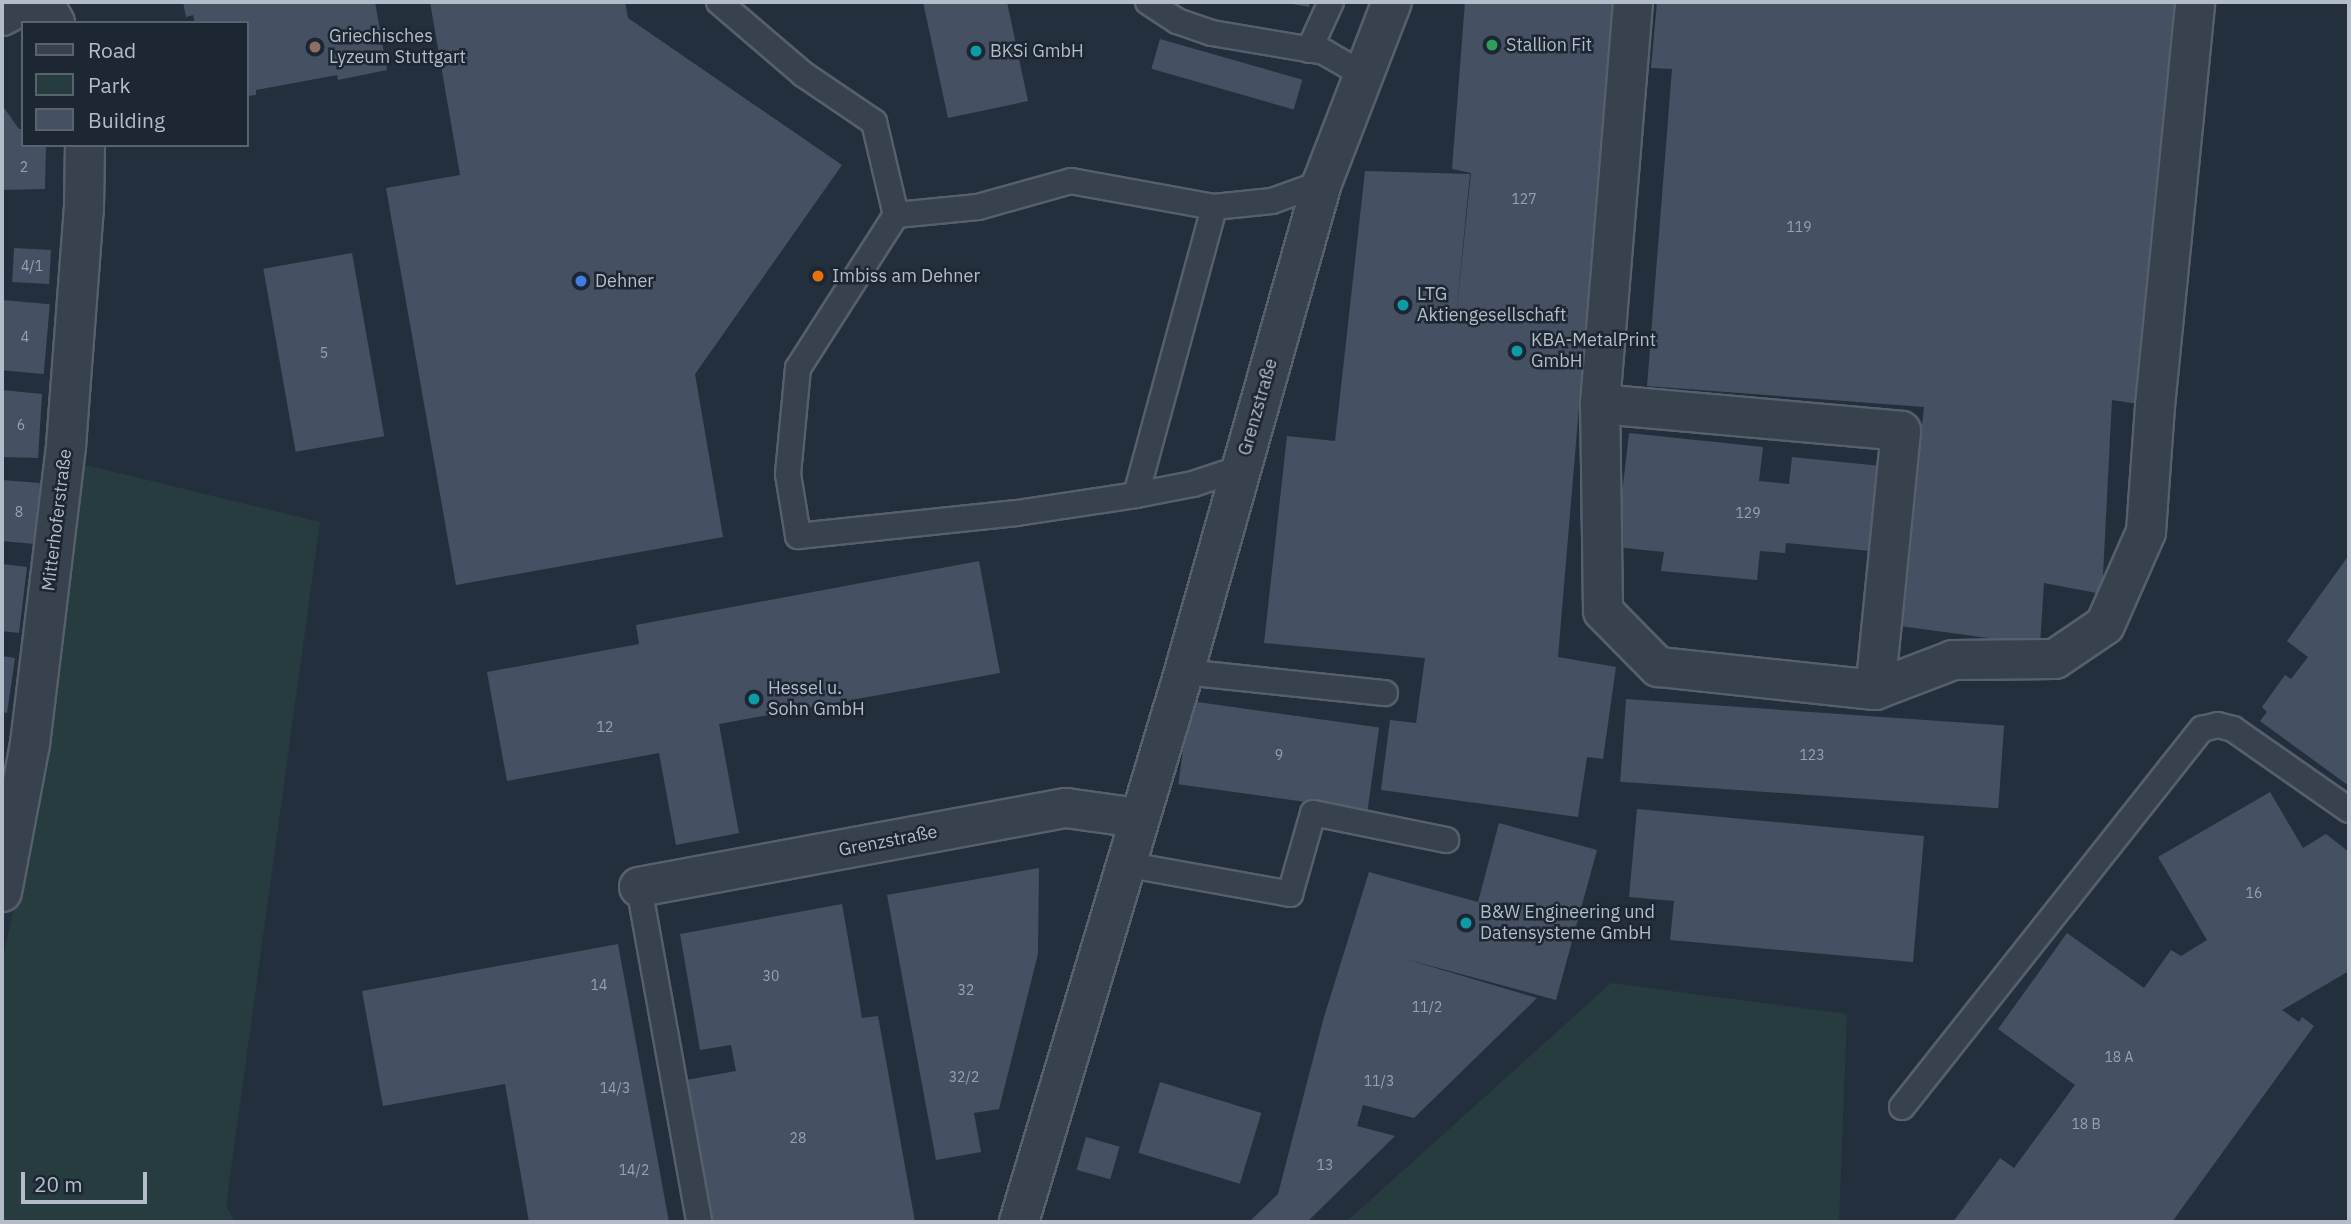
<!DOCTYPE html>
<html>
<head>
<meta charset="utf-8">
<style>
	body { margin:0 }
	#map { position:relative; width:2351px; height:1224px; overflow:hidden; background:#242f3e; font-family:"IBM Plex Sans",sans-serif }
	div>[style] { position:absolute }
	.green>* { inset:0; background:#263c3f }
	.building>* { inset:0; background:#455162; transform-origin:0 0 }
	.roads { filter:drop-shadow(2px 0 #565f6c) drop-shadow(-2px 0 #565f6c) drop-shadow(0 2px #565f6c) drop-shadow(0 -2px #565f6c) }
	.lane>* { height:24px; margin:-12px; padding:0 12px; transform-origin:12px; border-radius:12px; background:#38414e }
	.street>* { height:38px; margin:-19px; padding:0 19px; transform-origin:19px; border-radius:19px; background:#38414e }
	.dots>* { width:19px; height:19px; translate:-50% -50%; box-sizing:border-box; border:4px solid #1d2633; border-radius:50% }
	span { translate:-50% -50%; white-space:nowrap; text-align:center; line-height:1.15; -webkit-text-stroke:5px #1d2633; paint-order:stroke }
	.number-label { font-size:14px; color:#98a1af }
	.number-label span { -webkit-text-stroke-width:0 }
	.poi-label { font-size:18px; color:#b4bcc9 }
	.left { translate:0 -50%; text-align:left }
	.street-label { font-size:18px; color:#b4bcc9 }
	.frame { position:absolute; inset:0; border:4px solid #b4bcc9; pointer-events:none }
	.legend { position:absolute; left:21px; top:21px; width:228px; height:126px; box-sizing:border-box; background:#1d2633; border:2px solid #59626f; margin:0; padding:9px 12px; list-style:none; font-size:21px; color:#b4bcc9 }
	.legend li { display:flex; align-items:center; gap:14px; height:35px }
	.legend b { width:35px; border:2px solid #59626f }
	.scale { position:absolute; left:21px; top:1172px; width:126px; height:32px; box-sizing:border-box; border:4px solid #b4bcc9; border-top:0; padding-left:9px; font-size:21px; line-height:24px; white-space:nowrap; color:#b4bcc9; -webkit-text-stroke:5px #1d2633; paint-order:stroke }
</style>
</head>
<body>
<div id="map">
	<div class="green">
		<div style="clip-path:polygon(82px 464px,320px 522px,226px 1206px,235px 1222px,2px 1222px,2px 963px,44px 766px)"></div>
		<div style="clip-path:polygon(1611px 983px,1847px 1014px,1839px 1222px,1346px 1222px)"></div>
	</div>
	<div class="building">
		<div style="clip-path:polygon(183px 2px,375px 2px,387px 70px,338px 80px,337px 75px,256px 90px,256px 95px,247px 96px,247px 23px,195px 23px,193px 15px,186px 17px)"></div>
		<div style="clip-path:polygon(430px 2px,625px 2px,628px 18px,842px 165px,695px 374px,723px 537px,456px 585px,386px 188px,460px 175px)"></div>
		<div style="clip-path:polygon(923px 2px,1007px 2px,1028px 101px,948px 118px)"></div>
		<div style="clip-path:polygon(1281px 2px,1310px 2px,1309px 7px)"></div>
		<div style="clip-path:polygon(1465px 2px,1613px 2px,1558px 657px,1616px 667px,1603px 759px,1587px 757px,1578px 817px,1381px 790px,1390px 720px,1416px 723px,1425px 658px,1264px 643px,1287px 436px,1335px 441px,1365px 171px,1470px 174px,1454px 337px,1471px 173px,1452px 169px)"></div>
		<div style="clip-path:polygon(1657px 2px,2177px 2px,2139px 404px,2112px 400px,2102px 594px,2044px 583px,2040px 645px,1900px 626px,1924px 407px,1647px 386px,1672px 69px,1651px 68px)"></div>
		<div style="left:1160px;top:39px;width:148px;height:31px;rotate:16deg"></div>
		<div style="clip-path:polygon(2px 105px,19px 129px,23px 129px,23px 145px,46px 145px,45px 189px,2px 190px)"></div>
		<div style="left:14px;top:248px;width:37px;height:34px;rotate:3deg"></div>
		<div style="left:352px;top:253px;width:186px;height:90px;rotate:80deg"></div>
		<div style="left:2px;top:300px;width:48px;height:70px;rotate:5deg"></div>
		<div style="clip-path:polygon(2px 390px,42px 394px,38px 458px,2px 457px)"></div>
		<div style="clip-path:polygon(1629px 433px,1763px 447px,1759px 481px,1789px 484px,1792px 457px,1881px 466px,1871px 551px,1786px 543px,1785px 553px,1760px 551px,1757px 580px,1661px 571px,1664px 552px,1616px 547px)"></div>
		<div style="clip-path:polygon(2px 480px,40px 483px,34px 544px,2px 541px)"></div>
		<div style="clip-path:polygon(2349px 555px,2349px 786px,2260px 721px,2267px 712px,2262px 707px,2285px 675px,2291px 679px,2308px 657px,2287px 641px)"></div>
		<div style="clip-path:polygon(979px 561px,1000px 673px,719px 724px,739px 833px,676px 845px,659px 753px,507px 781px,487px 672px,639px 644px,636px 625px)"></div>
		<div style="clip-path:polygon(2px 564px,27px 567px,19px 633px,2px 631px)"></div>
		<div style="clip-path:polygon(2px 656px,15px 658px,7px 713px,2px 712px)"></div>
		<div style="left:1626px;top:699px;width:379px;height:83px;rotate:4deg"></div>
		<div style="left:1190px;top:701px;width:191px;height:84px;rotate:8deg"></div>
		<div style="clip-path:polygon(2270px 792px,2303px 848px,2326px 834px,2349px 852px,2349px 971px,2282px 1010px,2299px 1022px,2302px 1017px,2314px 1026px,2172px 1222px,1953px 1222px,2000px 1158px,2014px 1168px,2075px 1085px,1998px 1029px,2067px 933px,2144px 988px,2171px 950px,2181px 956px,2207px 940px,2158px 857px)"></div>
		<div style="clip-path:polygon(1637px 809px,1924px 836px,1913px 962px,1670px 940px,1674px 901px,1629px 897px)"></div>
		<div style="clip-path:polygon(1499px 823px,1597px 850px,1556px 1000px,1402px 958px,1537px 998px,1414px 1118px,1363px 1105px,1357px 1126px,1395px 1136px,1307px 1222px,1249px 1222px,1278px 1194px,1324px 1017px,1369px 872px,1478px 902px)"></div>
		<div style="clip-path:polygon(1039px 868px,1038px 954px,999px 1109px,974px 1113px,981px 1152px,936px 1160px,887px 895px)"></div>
		<div style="clip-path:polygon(842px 904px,862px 1018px,878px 1016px,915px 1222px,711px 1222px,686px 1080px,736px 1071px,731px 1045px,700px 1050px,680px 934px)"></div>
		<div style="clip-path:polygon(618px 944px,669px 1222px,529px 1222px,505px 1084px,383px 1106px,362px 991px)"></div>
		<div style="left:1160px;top:1082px;width:106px;height:74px;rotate:17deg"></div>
		<div style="left:1086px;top:1137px;width:35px;height:34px;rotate:16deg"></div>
	</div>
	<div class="roads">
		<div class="lane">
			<div style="left:719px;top:2px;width:111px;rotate:40.6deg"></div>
			<div style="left:803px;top:74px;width:86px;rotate:34.1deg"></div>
			<div style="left:874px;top:122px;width:96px;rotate:76.7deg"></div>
			<div style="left:896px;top:215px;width:182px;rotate:122.6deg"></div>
			<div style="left:798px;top:368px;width:106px;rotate:95.4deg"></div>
			<div style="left:788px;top:474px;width:63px;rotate:80.8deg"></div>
			<div style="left:798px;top:536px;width:220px;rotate:-6deg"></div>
			<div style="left:1017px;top:513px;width:120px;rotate:-8.6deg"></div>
			<div style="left:1136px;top:495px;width:298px;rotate:-74.8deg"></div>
			<div style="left:1214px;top:207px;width:145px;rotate:-169.7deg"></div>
			<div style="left:1071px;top:181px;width:97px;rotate:164.4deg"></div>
			<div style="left:978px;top:207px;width:82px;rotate:174.4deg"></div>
			<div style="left:1148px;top:2px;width:35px;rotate:33deg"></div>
			<div style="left:1177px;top:21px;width:37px;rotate:19deg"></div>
			<div style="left:1212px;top:33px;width:114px;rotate:9.6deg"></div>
			<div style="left:1324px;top:52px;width:46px;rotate:29.9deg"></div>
			<div style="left:1309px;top:50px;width:53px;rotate:-65.4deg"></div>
			<div style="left:1214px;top:207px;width:58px;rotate:-5.9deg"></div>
			<div style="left:1272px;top:201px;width:53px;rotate:-19.8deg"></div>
			<div style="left:1136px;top:495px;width:58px;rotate:-10.9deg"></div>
			<div style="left:1193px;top:484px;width:51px;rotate:-18.4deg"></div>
			<div style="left:1184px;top:672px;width:202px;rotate:6deg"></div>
			<div style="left:1124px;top:864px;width:169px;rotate:10.2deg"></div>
			<div style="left:1290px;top:894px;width:84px;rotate:-74.1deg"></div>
			<div style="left:1313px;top:813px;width:136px;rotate:11.5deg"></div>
			<div style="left:639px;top:887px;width:340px;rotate:79.8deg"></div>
			<div style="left:1902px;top:1107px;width:483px;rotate:-51.6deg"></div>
			<div style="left:2202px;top:729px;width:16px;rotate:-14deg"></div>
			<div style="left:2218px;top:725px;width:16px;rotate:15deg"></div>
			<div style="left:2233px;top:729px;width:141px;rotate:34.9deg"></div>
		</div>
		<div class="street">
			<div style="left:43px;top:2px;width:24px;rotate:60deg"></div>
			<div style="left:2px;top:16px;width:30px;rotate:-28deg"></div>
			<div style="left:1600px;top:404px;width:302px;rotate:5.1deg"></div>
			<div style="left:1901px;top:431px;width:260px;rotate:95.7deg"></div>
			<div style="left:1875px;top:690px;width:218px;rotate:-173.9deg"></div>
			<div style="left:1658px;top:667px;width:78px;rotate:-134.5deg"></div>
			<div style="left:1603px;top:611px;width:207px;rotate:-90.8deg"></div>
			<div style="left:1600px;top:404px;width:403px;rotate:-85.3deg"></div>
			<div style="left:1875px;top:690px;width:84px;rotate:-21deg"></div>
			<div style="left:1953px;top:660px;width:102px;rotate:-0.6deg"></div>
			<div style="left:2055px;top:659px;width:60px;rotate:-34.2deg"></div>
			<div style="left:2105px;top:625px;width:102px;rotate:-66.2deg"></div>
			<div style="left:2146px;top:532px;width:126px;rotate:-85.9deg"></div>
			<div style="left:2155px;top:406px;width:406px;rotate:-84.3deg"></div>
			<div style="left:639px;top:887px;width:434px;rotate:-10.5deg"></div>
			<div style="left:1066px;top:808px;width:73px;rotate:7.9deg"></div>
			<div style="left:2px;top:892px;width:151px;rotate:-79.3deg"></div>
			<div style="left:30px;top:744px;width:300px;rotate:-83.1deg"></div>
			<div style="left:66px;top:446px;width:239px;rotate:-85.7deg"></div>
			<div style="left:84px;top:208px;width:63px;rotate:-89.1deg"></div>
			<div style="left:1019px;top:1222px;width:574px;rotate:-73.3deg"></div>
			<div style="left:1184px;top:672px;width:508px;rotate:-74.24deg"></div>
			<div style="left:1322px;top:183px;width:194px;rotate:-68.9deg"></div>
		</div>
	</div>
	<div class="dots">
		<div style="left:1492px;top:45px;background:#2e9e5b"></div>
		<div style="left:315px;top:47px;background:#8d6e63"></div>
		<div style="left:976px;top:51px;background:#0f9aa8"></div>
		<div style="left:818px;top:276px;background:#e8710a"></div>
		<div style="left:581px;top:281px;background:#3f7fe0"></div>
		<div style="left:1403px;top:305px;background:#0f9aa8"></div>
		<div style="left:1517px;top:351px;background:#0f9aa8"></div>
		<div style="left:754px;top:699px;background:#0f9aa8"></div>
		<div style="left:1466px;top:923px;background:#0f9aa8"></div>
	</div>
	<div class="number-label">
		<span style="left:24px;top:167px">2</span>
		<span style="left:1524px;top:199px">127</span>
		<span style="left:1799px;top:227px">119</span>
		<span style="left:32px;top:266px">4/1</span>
		<span style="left:25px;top:337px">4</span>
		<span style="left:324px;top:353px">5</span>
		<span style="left:21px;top:425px">6</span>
		<span style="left:19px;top:512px">8</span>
		<span style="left:1748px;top:513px">129</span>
		<span style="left:605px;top:727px">12</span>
		<span style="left:1279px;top:755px">9</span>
		<span style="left:1812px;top:755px">123</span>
		<span style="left:2254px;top:893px">16</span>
		<span style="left:771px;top:976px">30</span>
		<span style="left:599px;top:985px">14</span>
		<span style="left:966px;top:990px">32</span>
		<span style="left:1427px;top:1007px">11/2</span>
		<span style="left:2119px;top:1057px">18 A</span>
		<span style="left:964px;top:1077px">32/2</span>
		<span style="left:1379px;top:1081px">11/3</span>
		<span style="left:615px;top:1088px">14/3</span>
		<span style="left:2086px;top:1124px">18 B</span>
		<span style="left:798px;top:1138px">28</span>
		<span style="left:1325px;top:1165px">13</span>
		<span style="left:634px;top:1170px">14/2</span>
	</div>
	<div class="poi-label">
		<span class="left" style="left:329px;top:47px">Griechisches<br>Lyzeum Stuttgart</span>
		<span class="left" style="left:1506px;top:45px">Stallion Fit</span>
		<span class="left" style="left:990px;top:51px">BKSi GmbH</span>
		<span class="left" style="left:832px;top:276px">Imbiss am Dehner</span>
		<span class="left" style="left:595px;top:281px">Dehner</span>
		<span class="left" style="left:1417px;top:305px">LTG<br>Aktiengesellschaft</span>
		<span class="left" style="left:1531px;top:351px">KBA-MetalPrint<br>GmbH</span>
		<span class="left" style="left:768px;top:699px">Hessel u.<br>Sohn GmbH</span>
		<span class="left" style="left:1480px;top:923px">B&amp;W Engineering und<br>Datensysteme GmbH</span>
	</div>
	<div class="street-label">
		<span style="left:1258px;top:407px;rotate:-74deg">Grenzstraße</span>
		<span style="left:57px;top:520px;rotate:-83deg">Mitterhoferstraße</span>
		<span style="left:888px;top:841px;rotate:-11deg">Grenzstraße</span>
	</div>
	<div class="frame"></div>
	<ul class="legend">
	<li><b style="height:9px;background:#38414e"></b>Road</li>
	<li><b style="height:19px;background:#263c3f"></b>Park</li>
	<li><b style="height:19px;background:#455162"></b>Building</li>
	</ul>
	<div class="scale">20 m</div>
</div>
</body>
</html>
